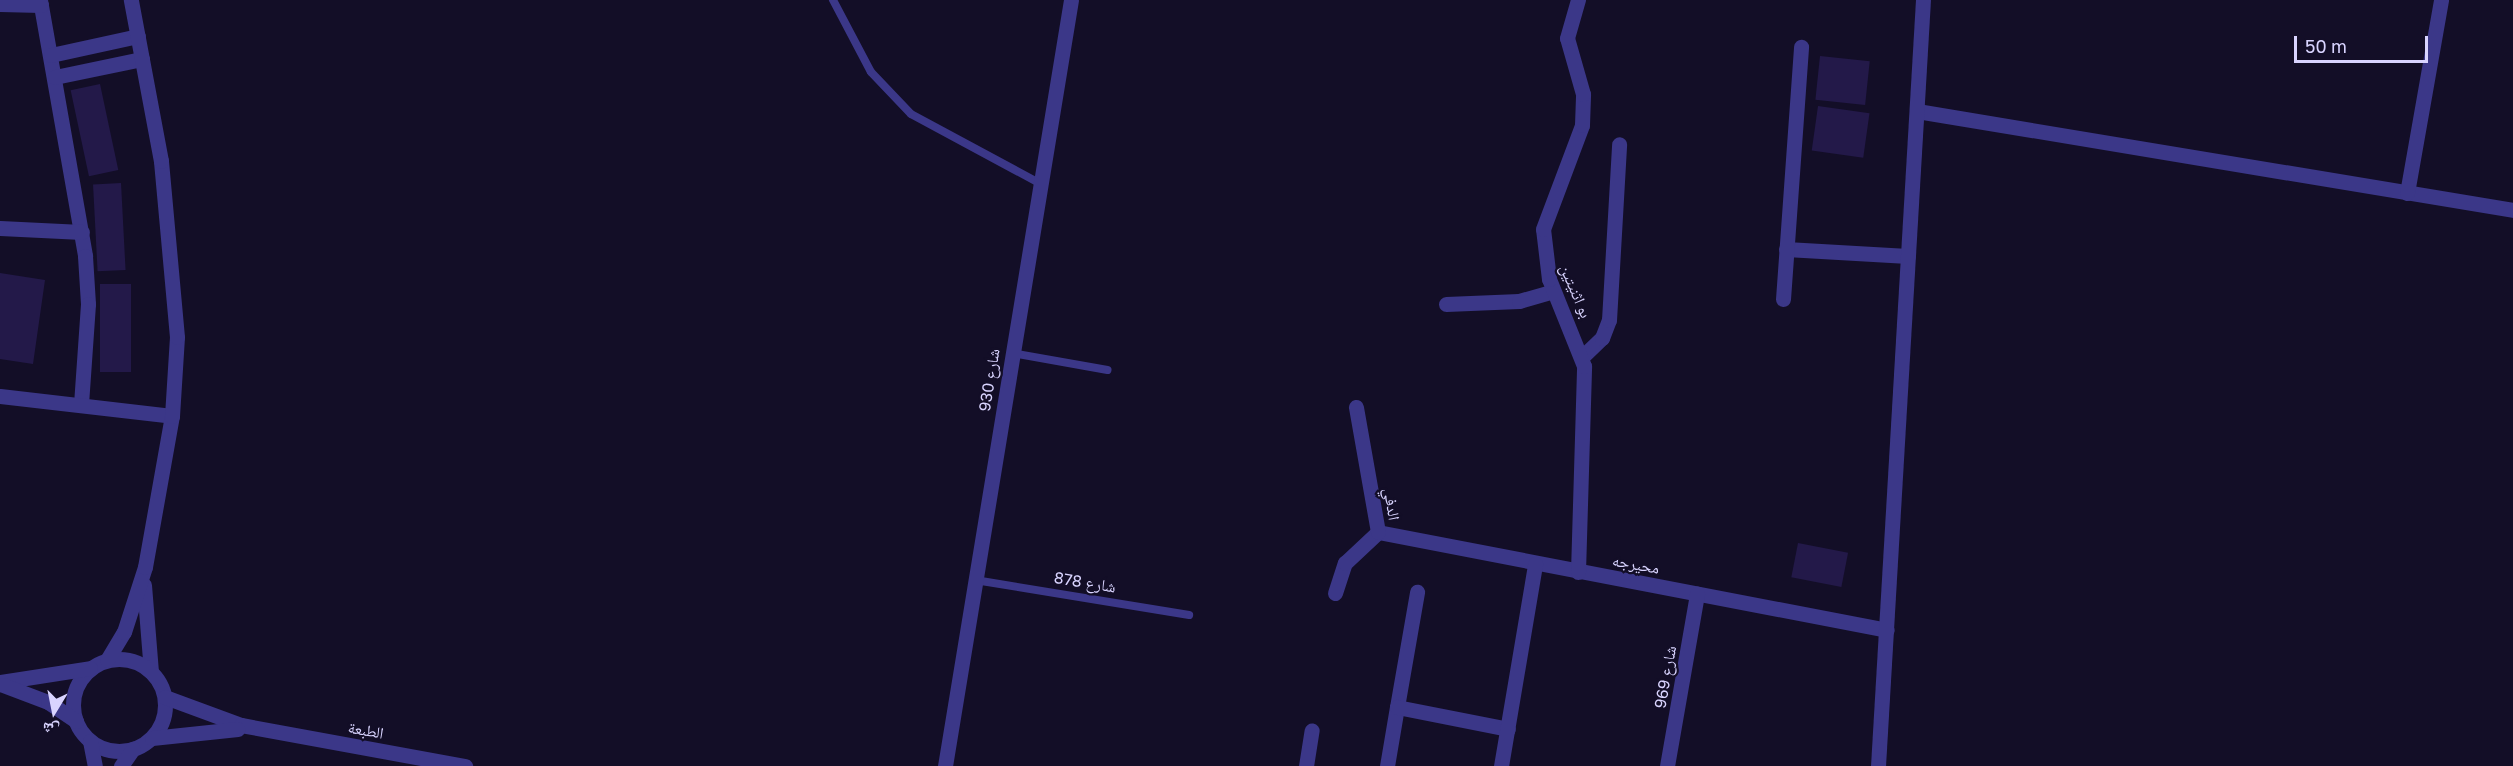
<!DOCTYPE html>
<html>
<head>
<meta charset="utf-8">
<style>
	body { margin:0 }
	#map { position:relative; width:2513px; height:766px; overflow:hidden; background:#130e27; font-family:"Golos Text","Noto Naskh Arabic",sans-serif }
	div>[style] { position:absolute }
	.building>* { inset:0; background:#231949; transform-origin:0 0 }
	.service>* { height:8px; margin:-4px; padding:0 4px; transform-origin:4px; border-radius:4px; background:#3b3788 }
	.minor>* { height:15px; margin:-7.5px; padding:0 7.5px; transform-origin:7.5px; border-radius:7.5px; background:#3b3788 }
	.minor>.ring { margin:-7.5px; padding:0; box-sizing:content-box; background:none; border:15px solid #3b3788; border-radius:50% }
	span { translate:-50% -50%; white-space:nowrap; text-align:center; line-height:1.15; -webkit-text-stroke:4.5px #130e27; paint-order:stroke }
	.street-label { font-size:16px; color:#d9d4ff }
	.north { position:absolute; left:24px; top:682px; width:60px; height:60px; -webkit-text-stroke:4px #130e27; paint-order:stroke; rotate:190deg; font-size:16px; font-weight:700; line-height:24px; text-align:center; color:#d9d4ff }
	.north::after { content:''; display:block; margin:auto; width:21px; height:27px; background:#d9d4ff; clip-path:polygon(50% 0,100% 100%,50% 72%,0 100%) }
	.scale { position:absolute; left:2294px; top:36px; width:134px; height:27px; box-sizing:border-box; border:3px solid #d9d4ff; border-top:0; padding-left:8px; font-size:18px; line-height:21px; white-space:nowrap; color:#d9d4ff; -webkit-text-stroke:4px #130e27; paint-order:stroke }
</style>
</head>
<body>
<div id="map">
	<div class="building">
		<div style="left:1820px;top:56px;width:50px;height:44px;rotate:6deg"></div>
		<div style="left:100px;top:84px;width:88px;height:30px;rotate:78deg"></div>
		<div style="left:1818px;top:106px;width:52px;height:45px;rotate:8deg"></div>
		<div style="left:121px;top:183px;width:87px;height:28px;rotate:87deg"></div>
		<div style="clip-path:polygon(0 273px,45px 280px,33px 364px,0 359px)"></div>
		<div style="left:100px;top:284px;width:31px;height:88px"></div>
		<div style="left:1798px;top:543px;width:51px;height:35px;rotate:11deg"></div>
	</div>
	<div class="service">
		<div style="left:833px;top:0;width:81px;rotate:62.2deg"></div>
		<div style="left:871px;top:72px;width:58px;rotate:46.4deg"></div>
		<div style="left:911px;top:114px;width:145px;rotate:28.3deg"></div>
		<div style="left:1012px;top:353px;width:97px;rotate:10.1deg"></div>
		<div style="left:975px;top:580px;width:217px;rotate:9.3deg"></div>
	</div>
	<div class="minor">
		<div style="left:40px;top:0;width:260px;rotate:80deg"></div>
		<div style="left:85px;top:256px;width:48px;rotate:86.4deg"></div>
		<div style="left:88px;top:304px;width:101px;rotate:94deg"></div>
		<div style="left:0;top:4px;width:41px;rotate:1.4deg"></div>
		<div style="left:51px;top:55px;width:89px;rotate:-12.3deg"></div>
		<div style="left:55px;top:77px;width:89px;rotate:-11.7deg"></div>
		<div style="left:1917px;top:111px;width:604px;rotate:9.43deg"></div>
		<div style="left:2407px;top:193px;width:196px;rotate:-80deg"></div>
		<div style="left:0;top:228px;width:82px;rotate:2.8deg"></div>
		<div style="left:1786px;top:249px;width:122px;rotate:3.3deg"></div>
		<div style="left:1783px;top:299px;width:253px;rotate:-85.9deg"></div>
		<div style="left:1446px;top:304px;width:73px;rotate:-2.4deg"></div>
		<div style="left:1519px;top:301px;width:35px;rotate:-16deg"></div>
		<div style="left:1582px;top:357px;width:28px;rotate:-44deg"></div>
		<div style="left:1602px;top:338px;width:19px;rotate:-69deg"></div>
		<div style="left:1609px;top:320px;width:176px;rotate:-86.7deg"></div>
		<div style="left:0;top:396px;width:173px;rotate:6.6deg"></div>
		<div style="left:1378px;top:532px;width:518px;rotate:10.9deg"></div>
		<div style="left:1578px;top:572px;width:206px;rotate:-88.3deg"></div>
		<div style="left:1584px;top:366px;width:94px;rotate:-111.9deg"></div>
		<div style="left:1549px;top:279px;width:50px;rotate:-96.8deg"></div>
		<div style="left:1543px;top:229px;width:111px;rotate:-69.4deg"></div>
		<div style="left:1582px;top:125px;width:31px;rotate:-88deg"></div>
		<div style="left:1583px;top:94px;width:58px;rotate:-105.9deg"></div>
		<div style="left:1567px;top:38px;width:40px;rotate:-74deg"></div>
		<div style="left:144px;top:585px;width:87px;rotate:85.4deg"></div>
		<div style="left:1335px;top:593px;width:32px;rotate:-72deg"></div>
		<div style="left:1345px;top:563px;width:45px;rotate:-43.2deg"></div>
		<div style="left:1378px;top:532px;width:127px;rotate:-100deg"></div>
		<div class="ring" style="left:73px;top:659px;width:77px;height:77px"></div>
		<div style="left:107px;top:660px;width:33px;rotate:-59deg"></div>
		<div style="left:124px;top:632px;width:68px;rotate:-72.1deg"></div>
		<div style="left:145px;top:567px;width:153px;rotate:-79.9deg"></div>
		<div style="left:172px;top:416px;width:79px;rotate:-86.4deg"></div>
		<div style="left:177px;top:337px;width:177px;rotate:-95.2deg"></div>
		<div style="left:161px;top:161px;width:164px;rotate:-100.6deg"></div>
		<div style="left:0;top:682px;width:91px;rotate:-8.8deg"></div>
		<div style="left:3px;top:685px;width:48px;rotate:20.7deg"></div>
		<div style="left:48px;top:702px;width:34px;rotate:34deg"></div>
		<div style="left:165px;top:697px;width:81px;rotate:20.2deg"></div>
		<div style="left:241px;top:725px;width:228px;rotate:10.4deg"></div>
		<div style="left:1397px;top:707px;width:117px;rotate:-80.1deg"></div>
		<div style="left:152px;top:738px;width:86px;rotate:-6deg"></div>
		<div style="left:90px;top:741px;width:25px;rotate:79deg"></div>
		<div style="left:121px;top:766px;width:21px;rotate:-55deg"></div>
		<div style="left:945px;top:766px;width:776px;rotate:-80.66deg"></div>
		<div style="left:1306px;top:766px;width:36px;rotate:-81deg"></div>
		<div style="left:1387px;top:766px;width:60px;rotate:-80.4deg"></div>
		<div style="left:1397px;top:707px;width:113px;rotate:11.2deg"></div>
		<div style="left:1501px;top:766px;width:205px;rotate:-80.4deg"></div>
		<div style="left:1667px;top:766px;width:175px;rotate:-80.1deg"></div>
		<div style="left:1878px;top:766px;width:767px;rotate:-86.64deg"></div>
	</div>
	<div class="street-label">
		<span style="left:1576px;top:291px;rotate:67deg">بو اثنيتين</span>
		<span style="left:989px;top:380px;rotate:-81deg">شارع 930</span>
		<span style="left:1392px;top:504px;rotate:81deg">الدفي</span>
		<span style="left:1636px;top:564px;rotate:10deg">محيرجه</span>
		<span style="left:1085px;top:582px;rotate:9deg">شارع 878</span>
		<span style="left:1665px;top:677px;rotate:-80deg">شارع 969</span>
		<span style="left:366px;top:730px;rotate:10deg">الطبعة</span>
	</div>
	<div class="north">ش</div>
	<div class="scale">50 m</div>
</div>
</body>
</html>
